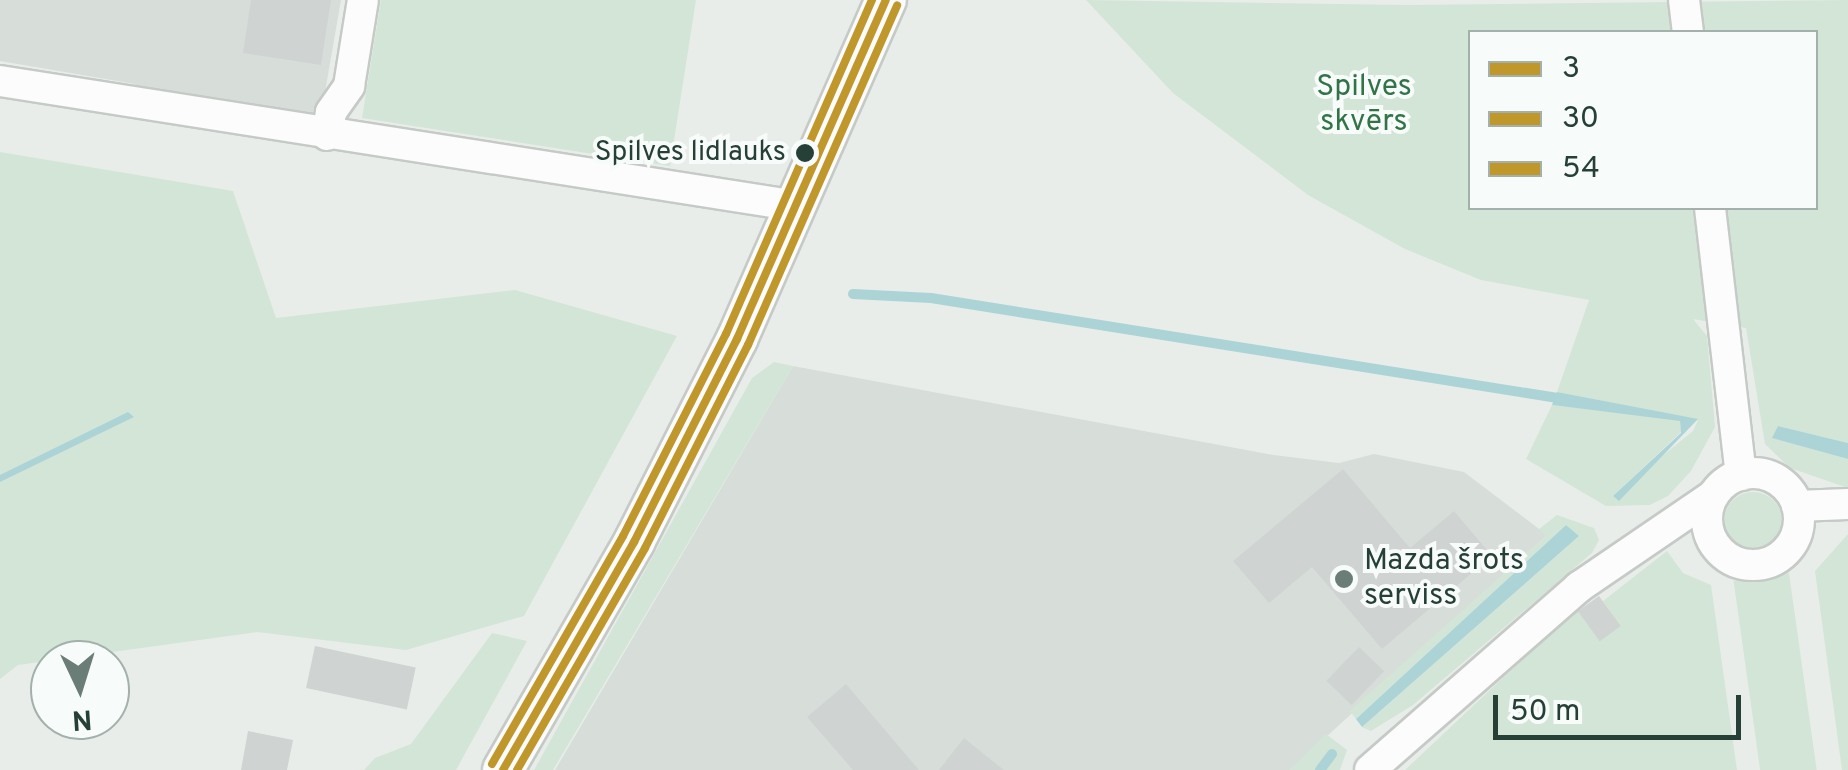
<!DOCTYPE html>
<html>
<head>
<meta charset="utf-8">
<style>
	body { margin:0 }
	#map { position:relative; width:1848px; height:770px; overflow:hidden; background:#e8edea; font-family:Overpass,sans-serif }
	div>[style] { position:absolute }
	.built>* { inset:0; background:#d7deda }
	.green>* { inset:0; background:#d3e5d7; transform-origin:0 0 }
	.round { border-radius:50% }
	.water>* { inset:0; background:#acd4d7 }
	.stream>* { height:10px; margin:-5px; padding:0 5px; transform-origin:5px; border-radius:5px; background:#acd4d7 }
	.building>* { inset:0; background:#cfd4d2; transform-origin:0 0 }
	.roads { filter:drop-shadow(2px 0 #c5cac7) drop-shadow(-2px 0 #c5cac7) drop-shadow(0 2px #c5cac7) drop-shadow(0 -2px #c5cac7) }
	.minor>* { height:30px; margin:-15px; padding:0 15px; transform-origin:15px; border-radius:15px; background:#fcfcfc }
	.minor>.ring { margin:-15px; padding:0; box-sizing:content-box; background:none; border:30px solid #fcfcfc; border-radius:50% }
	.secondary>* { height:40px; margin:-20px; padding:0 20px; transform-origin:20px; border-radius:20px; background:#fcfcfc }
	.bus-1>* { height:8px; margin:-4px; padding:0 4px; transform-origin:4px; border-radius:4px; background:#c0972b }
	.bus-2>* { height:8px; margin:-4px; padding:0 4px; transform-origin:4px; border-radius:4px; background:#c0972b }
	.bus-3>* { height:8px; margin:-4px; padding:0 4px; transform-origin:4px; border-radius:4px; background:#c0972b }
	.dots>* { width:28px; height:28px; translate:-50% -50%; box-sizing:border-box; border:5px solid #f7fbf9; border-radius:50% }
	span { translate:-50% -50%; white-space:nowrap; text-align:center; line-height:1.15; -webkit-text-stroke:8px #f7fbf9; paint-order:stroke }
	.bus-label { font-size:28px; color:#264037 }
	.right { translate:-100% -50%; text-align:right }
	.park-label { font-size:30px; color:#327448 }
	.poi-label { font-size:30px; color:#264037 }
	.left { translate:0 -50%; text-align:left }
	.legend { position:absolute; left:1468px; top:30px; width:350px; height:180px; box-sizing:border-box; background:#f7fbf9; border:2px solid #a3b0ab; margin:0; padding:12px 18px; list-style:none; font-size:30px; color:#264037 }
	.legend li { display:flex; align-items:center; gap:20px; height:50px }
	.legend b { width:50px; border:2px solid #a3b0ab }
	.north { position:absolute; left:30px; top:640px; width:100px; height:100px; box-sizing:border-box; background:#f7fbf9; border:2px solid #a3b0ab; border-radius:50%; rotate:176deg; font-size:28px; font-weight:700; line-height:40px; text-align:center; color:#264037 }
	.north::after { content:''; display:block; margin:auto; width:35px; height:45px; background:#6a7d76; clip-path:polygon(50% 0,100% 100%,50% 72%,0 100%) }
	.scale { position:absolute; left:1493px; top:695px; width:248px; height:45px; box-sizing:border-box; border:5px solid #264037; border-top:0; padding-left:12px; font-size:30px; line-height:35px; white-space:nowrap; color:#264037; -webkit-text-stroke:8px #f7fbf9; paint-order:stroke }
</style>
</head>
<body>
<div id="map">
	<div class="built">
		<div style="clip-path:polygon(0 0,341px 0,320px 121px,136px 96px,135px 84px,0 61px)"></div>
		<div style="clip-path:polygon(793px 366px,1274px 455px,1339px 463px,1374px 454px,1464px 472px,1547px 535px,1290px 770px,555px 770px)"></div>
	</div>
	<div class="green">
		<div style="clip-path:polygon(381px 0,696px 0,670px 166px,362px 118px)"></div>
		<div style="clip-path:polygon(evenodd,1086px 0,1406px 5px,1848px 0,1848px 443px,1778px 426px,1773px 438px,1848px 459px,1848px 488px,1790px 468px,1765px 444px,1746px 328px,1693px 319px,1707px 336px,1715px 427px,1691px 471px,1668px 496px,1650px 505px,1606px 506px,1526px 459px,1552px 405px,1680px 420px,1681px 432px,1613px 496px,1693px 431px,1698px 420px,1557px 392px,1589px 300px,1481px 280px,1405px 249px,1308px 195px,1173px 93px,1086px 0,1470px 32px,1816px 32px,1816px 208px,1470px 208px,1470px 32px)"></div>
		<div style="clip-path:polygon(0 152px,233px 191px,276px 318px,515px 290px,677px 336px,524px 616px,406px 650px,257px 632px,18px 665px,0 679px)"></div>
		<div style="clip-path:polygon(774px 362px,793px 366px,553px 770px,534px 770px,752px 378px)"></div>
		<div class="round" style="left:1724px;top:492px;width:58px;height:58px"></div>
		<div style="clip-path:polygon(1557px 515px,1594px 528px,1599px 540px,1592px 553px,1413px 705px,1371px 731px,1362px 727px,1578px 537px,1566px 525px,1356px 719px,1350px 711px,1546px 536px,1539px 529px)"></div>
		<div style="clip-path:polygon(1848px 534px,1848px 770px,1842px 770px,1815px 571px)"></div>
		<div style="clip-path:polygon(1667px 551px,1683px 573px,1711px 585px,1737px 770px,1405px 770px,1577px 608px,1600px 640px,1620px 626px,1603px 601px)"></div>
		<div style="left:1789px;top:573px;width:199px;height:56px;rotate:82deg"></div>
		<div style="clip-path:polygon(492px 633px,527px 641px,456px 770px,364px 770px,375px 758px,411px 744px)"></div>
		<div style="clip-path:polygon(1326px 734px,1347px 750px,1340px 770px,1290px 770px)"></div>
	</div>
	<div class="water">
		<div style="clip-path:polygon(1557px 392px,1698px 419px,1619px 501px,1613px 496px,1681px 433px,1680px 421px,1552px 405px)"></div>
		<div style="clip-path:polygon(128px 412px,134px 417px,0 482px,0 475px)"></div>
		<div style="clip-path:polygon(1778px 426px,1848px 443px,1848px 459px,1772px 438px)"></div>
		<div style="clip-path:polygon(1566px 525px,1579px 536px,1362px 727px,1356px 719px)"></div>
	</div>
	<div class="stream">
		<div style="left:853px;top:294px;width:78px;rotate:2.9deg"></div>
		<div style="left:931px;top:298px;width:641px;rotate:9.07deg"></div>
		<div style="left:1320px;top:770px;width:20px;rotate:-53deg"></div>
	</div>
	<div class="building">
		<div style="clip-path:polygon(251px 0,331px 0,321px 65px,243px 53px)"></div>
		<div style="clip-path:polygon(1343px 469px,1410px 548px,1454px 511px,1492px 556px,1382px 649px,1312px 567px,1269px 603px,1233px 561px)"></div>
		<div style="left:1599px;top:596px;width:37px;height:26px;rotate:54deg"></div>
		<div style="left:315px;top:646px;width:103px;height:43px;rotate:12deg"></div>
		<div style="left:1359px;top:647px;width:35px;height:47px;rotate:44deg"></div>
		<div style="clip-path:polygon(846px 684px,919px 770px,853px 770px,807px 717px)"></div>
		<div style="clip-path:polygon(248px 731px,293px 740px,287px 770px,241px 770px)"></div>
		<div style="clip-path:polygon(964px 738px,1004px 770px,939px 770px)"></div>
	</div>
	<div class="roads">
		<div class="minor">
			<div style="left:1684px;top:0;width:32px;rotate:83deg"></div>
			<div style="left:0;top:81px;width:807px;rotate:8.91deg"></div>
			<div style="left:327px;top:135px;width:23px;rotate:-80deg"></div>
			<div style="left:331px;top:112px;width:32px;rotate:-55deg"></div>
			<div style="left:349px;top:86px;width:87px;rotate:-80.8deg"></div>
			<div style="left:1710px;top:208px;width:269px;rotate:83.4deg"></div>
			<div class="ring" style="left:1707px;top:473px;width:62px;height:62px"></div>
			<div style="left:1797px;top:506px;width:51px;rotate:-2.2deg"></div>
			<div style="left:1370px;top:770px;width:278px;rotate:-41.2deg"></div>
			<div style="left:1579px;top:587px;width:163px;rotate:-34.3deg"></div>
		</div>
		<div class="secondary">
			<div style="left:503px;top:770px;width:263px;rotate:-60.1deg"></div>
			<div style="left:634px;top:542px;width:228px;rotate:-63.1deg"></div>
			<div style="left:737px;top:339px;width:370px;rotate:-66.3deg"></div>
		</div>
	</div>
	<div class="bus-1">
		<div style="left:503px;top:770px;width:263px;rotate:-60.1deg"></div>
		<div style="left:634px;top:542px;width:228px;rotate:-63.1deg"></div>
		<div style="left:737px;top:339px;width:370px;rotate:-66.3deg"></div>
	</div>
	<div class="bus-2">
		<div style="left:517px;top:770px;width:256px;rotate:-60deg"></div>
		<div style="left:645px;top:548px;width:228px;rotate:-63.1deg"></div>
		<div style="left:748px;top:345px;width:371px;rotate:-66.3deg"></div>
	</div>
	<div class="bus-3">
		<div style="left:492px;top:764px;width:263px;rotate:-60.1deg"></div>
		<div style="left:623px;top:536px;width:227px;rotate:-63deg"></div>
		<div style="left:726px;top:334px;width:365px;rotate:-66.4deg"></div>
	</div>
	<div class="dots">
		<div style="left:805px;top:153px;background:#264037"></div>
		<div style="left:1344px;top:579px;background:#6a7d76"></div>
	</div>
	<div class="bus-label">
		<span class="right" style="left:786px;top:153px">Spilves lidlauks</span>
	</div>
	<div class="park-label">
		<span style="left:1364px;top:105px">Spilves<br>skvērs</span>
	</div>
	<div class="poi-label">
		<span class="left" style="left:1364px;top:579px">Mazda šrots<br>serviss</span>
	</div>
	<ul class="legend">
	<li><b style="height:12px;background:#c0972b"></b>3</li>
	<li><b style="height:12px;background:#c0972b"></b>30</li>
	<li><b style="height:12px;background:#c0972b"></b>54</li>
	</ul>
	<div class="north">N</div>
	<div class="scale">50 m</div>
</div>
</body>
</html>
